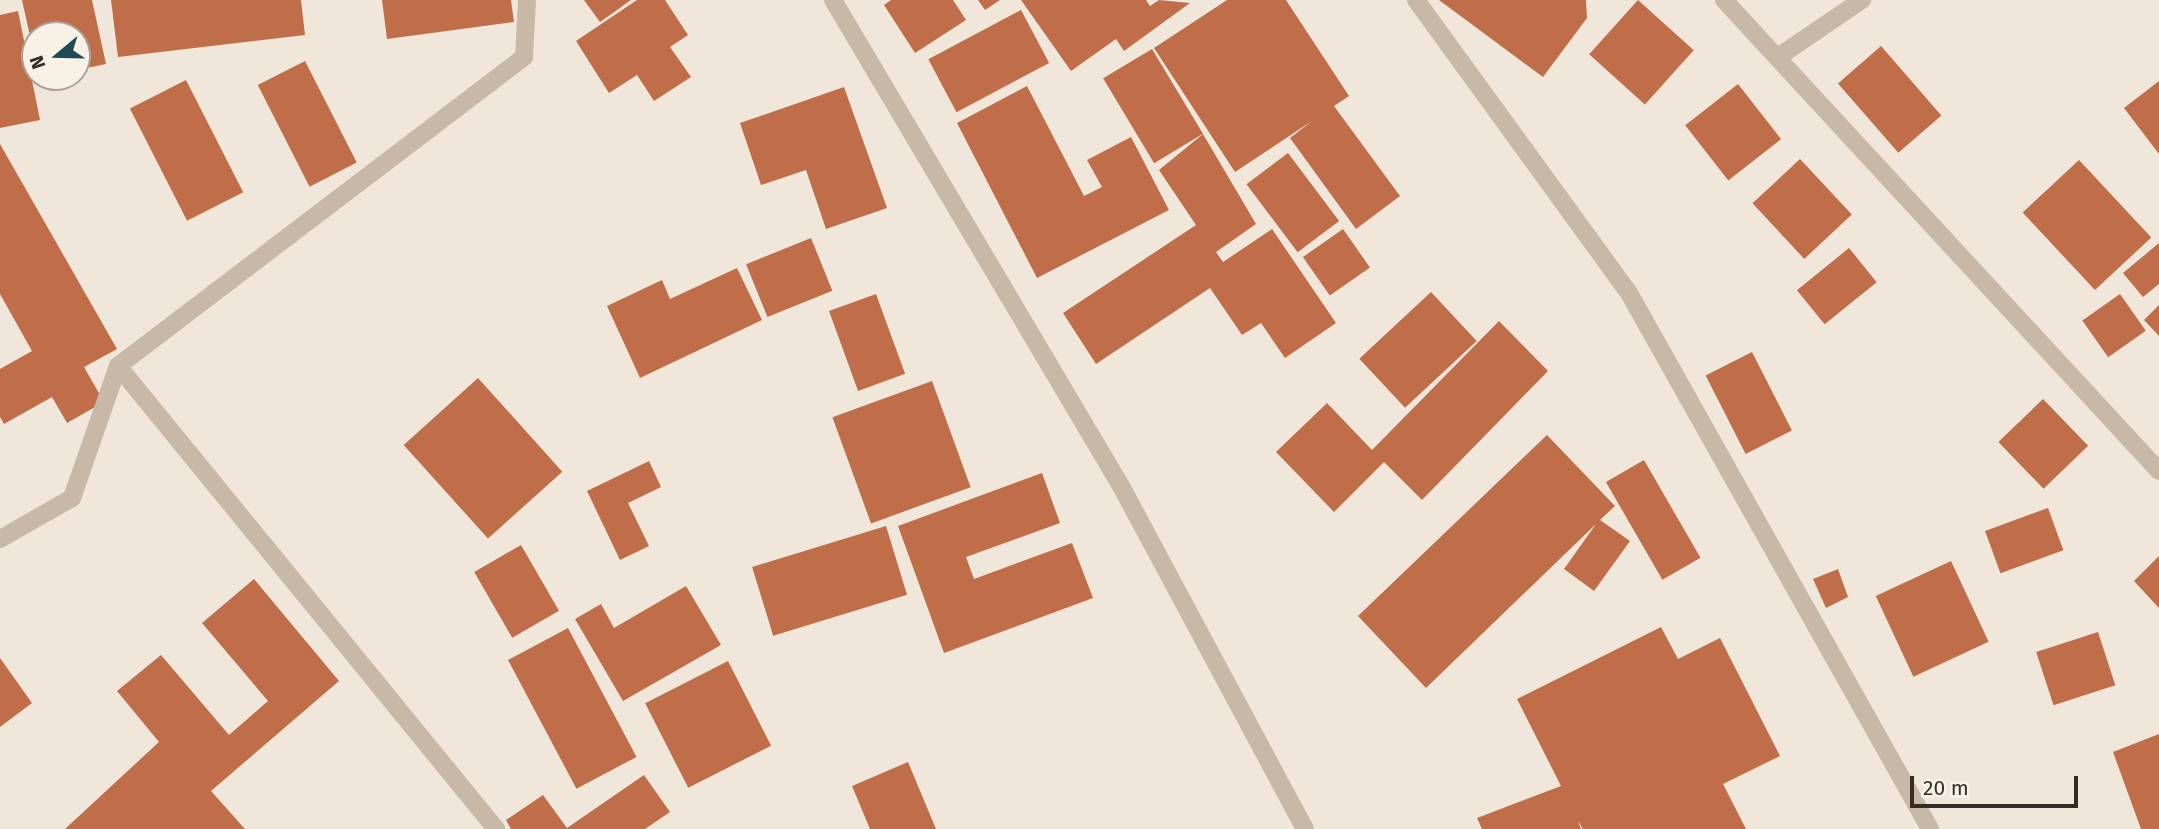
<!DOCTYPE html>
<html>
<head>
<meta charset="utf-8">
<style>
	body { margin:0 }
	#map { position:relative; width:2159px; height:829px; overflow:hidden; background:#f0e7da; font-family:"Fira Sans",sans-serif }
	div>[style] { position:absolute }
	.building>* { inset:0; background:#bf6e49; transform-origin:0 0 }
	.street>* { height:18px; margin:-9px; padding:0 9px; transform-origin:9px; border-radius:9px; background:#c7b8a7 }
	span { translate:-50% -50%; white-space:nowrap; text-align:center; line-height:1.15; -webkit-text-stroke:5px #f8f1e6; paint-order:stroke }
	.north { position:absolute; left:21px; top:21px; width:70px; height:70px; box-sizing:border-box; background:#f8f1e6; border:2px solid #aaa29a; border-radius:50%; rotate:251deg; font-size:19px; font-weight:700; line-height:28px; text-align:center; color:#342c27 }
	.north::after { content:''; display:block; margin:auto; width:24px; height:32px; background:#1f4c53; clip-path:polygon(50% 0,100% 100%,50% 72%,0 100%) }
	.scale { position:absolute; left:1910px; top:776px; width:168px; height:32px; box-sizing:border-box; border:4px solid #342c27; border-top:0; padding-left:9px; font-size:21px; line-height:24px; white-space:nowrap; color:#342c27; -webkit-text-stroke:5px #f8f1e6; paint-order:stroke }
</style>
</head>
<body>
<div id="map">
	<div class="building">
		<div style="clip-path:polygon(22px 0,92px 0,106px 64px,77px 70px,77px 35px,35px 35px,34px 54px)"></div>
		<div style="clip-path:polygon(111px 0,301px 0,305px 35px,118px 57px)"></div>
		<div style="clip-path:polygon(382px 0,511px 0,514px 22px,387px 39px)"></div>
		<div style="clip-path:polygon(584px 0,631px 0,600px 22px)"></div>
		<div style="clip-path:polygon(637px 0,665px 0,688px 35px,670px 47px,691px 77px,654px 101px,637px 75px,609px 93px,576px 41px)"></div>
		<div style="clip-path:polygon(891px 0,953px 0,966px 20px,915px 53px,884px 5px)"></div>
		<div style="clip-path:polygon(978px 0,1000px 0,985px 10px)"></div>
		<div style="clip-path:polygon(1021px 0,1146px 0,1150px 6px,1159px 0,1190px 3px,1124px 51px,1116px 39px,1071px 71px)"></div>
		<div style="clip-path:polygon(1227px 0,1286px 0,1349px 96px,1334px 106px,1400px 196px,1356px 229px,1290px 138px,1312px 121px,1235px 172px,1154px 48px)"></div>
		<div style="clip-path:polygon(1439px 0,1586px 0,1587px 18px,1543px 77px)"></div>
		<div style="left:1638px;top:0;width:75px;height:73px;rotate:42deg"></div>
		<div style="left:1021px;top:10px;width:60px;height:105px;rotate:62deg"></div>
		<div style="clip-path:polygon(18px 11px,40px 120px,0 128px,0 15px)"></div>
		<div style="left:1881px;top:46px;width:92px;height:57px;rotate:49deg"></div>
		<div style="left:1152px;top:49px;width:99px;height:57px;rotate:59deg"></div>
		<div style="left:305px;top:61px;width:114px;height:53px;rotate:63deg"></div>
		<div style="left:186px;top:80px;width:126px;height:63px;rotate:63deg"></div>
		<div style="clip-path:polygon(2159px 81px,2159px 154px,2124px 108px)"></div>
		<div style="left:1738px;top:84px;width:70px;height:67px;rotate:52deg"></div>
		<div style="clip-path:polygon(1027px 86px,1084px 196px,1102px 187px,1087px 160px,1131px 137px,1169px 210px,1037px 278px,957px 123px)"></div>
		<div style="clip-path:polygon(844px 87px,887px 208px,826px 229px,806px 170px,761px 185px,740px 123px)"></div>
		<div style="clip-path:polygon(1203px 134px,1256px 224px,1216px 252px,1223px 262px,1272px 229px,1336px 323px,1285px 358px,1261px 323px,1242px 335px,1210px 288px,1096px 364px,1063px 313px,1196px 225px,1159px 170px)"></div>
		<div style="clip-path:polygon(0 144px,117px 349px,84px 367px,104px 402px,67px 423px,52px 397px,4px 424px,0 417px,0 369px,32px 351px,0 294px)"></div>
		<div style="left:1288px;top:153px;width:85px;height:52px;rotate:53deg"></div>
		<div style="left:1800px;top:159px;width:76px;height:65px;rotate:47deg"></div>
		<div style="left:2079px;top:160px;width:106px;height:77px;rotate:47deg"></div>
		<div style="left:1343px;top:229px;width:47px;height:49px;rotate:55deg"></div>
		<div style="left:811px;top:238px;width:57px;height:70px;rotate:68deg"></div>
		<div style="clip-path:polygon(2159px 243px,2159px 284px,2143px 297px,2123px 273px)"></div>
		<div style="left:1849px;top:248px;width:44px;height:67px;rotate:51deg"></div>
		<div style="clip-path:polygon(737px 268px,762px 320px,640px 378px,607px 306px,662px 280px,670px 299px)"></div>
		<div style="left:1431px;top:292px;width:67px;height:98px;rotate:47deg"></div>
		<div style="left:876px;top:294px;width:85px;height:50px;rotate:70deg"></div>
		<div style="left:2120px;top:294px;width:45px;height:46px;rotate:55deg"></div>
		<div style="clip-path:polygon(2159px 305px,2159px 336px,2144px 320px)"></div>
		<div style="clip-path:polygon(1499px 321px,1548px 371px,1422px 500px,1384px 462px,1334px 512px,1276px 452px,1327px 403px,1372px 450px)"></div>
		<div style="left:1752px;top:352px;width:88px;height:52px;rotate:63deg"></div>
		<div style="left:478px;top:378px;width:126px;height:100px;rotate:48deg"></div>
		<div style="left:932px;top:381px;width:113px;height:106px;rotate:70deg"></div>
		<div style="left:2043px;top:399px;width:65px;height:62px;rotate:46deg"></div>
		<div style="clip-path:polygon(1547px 435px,1615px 506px,1600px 520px,1630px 541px,1594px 591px,1564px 569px,1596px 524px,1426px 688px,1358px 616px)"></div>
		<div style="left:1644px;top:460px;width:113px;height:44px;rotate:60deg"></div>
		<div style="clip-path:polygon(649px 461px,661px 487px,628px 503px,649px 546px,620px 560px,587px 491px)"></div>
		<div style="clip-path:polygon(1042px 473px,1060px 523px,966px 557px,974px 579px,1072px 543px,1093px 598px,944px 653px,898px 526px)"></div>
		<div style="left:2048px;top:508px;width:45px;height:67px;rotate:70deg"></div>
		<div style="left:886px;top:526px;width:72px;height:140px;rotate:73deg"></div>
		<div style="left:521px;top:545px;width:76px;height:54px;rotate:60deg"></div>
		<div style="clip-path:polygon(2159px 556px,2159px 608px,2134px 581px)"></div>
		<div style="left:1951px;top:561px;width:89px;height:83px;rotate:65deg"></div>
		<div style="clip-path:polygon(1838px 569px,1848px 597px,1826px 608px,1813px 579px)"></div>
		<div style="clip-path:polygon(254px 579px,339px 681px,211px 791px,245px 829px,65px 829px,159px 742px,117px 691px,161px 655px,229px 735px,268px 701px,202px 623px)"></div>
		<div style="clip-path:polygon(686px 586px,721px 645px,623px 701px,575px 619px,601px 604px,614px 628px)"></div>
		<div style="clip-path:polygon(1661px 627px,1678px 659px,1720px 638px,1780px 756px,1723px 784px,1746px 829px,1583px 829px,1578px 821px,1581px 829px,1482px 829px,1477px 818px,1561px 786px,1517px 699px)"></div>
		<div style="left:568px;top:628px;width:146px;height:68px;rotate:62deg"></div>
		<div style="left:2098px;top:632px;width:56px;height:65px;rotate:72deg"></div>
		<div style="clip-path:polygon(0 658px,32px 703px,0 727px)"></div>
		<div style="left:728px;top:661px;width:95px;height:93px;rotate:63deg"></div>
		<div style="clip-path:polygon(2159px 734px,2159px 829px,2141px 829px,2113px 752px)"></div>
		<div style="clip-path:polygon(908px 762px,936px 829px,870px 829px,852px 786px)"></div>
		<div style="clip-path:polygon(644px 775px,670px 812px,645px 829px,511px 829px,506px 820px,543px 795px,567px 828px)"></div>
	</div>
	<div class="street">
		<div style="left:833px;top:0;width:565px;rotate:59.35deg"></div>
		<div style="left:1121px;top:486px;width:389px;rotate:61.8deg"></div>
		<div style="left:1416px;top:0;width:362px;rotate:54deg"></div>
		<div style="left:1629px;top:293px;width:615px;rotate:60.68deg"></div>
		<div style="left:1724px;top:0;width:641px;rotate:47.28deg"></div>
		<div style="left:1778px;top:57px;width:102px;rotate:-34.2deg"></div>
		<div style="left:118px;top:366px;width:598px;rotate:50.77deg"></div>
		<div style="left:0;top:539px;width:83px;rotate:-29.7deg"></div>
		<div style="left:72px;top:498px;width:140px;rotate:-70.8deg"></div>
		<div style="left:118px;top:366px;width:510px;rotate:-37.27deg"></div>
		<div style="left:524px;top:57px;width:57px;rotate:-87deg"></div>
	</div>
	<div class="north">N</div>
	<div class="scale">20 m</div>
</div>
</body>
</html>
